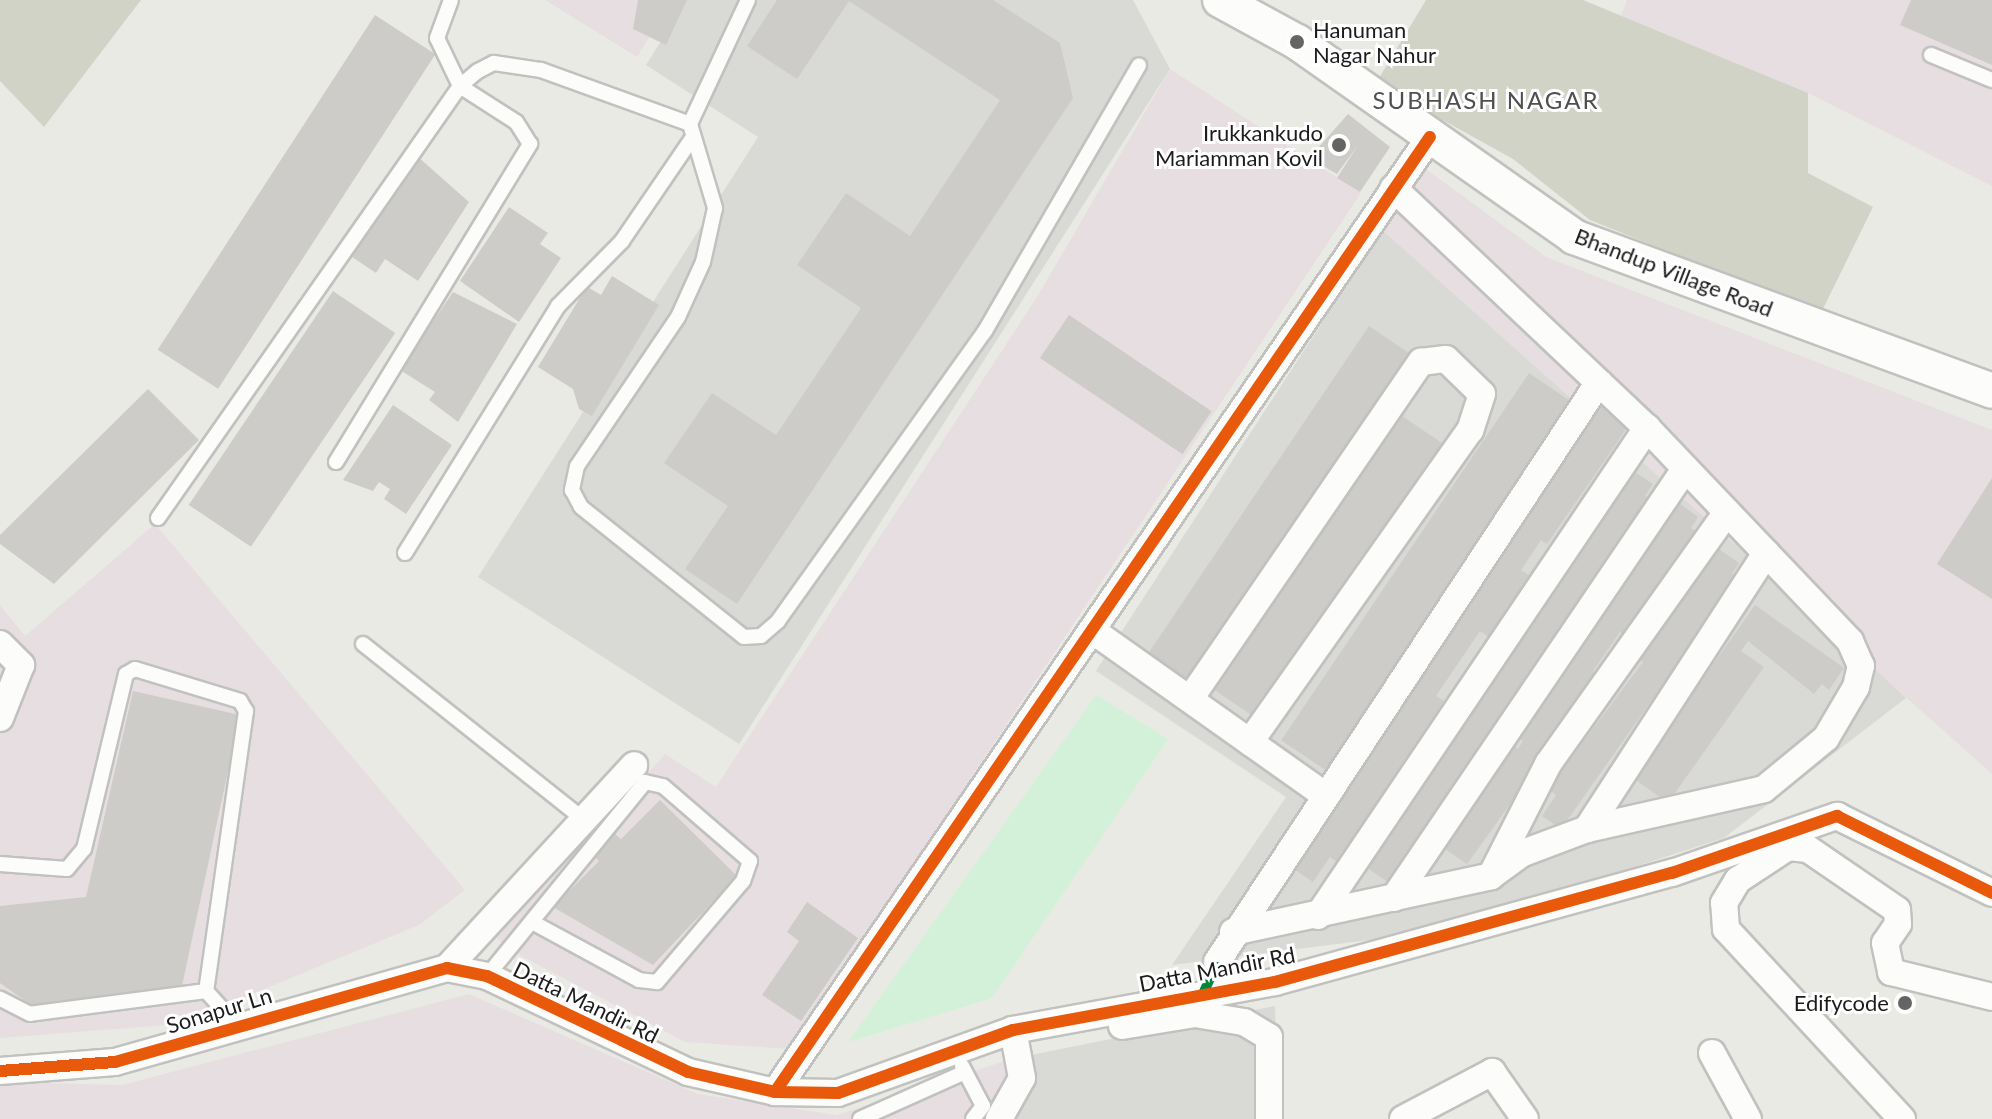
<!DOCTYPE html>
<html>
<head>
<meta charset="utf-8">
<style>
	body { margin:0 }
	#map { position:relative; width:1992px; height:1119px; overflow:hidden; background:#eaeae5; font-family:Lato,sans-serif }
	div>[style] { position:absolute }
	.residential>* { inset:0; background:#d9d9d6 }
	.industrial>* { inset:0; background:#e7dee2 }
	.construction>* { inset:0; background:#d1d3c7 }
	.park>* { inset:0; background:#d3f0d8 }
	.building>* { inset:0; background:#cdccc8; transform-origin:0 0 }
	.roads { filter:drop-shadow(2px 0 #c1c1bf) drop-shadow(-2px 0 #c1c1bf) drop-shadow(0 2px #c1c1bf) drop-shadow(0 -2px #c1c1bf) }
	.service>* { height:14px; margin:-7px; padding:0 7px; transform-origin:7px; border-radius:7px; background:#fcfcfb }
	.minor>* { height:26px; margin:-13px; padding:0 13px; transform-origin:13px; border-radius:13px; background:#fcfcfb }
	.tertiary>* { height:34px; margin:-17px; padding:0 17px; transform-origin:17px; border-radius:17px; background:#fcfcfb }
	.quiet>* { height:10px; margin-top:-5px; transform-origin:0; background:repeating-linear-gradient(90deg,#00873e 0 20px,transparent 0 30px) }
	.cycleway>* { height:12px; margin:-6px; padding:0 6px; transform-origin:6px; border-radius:6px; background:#e8590c }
	.dots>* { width:22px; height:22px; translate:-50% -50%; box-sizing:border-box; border:4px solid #fff; border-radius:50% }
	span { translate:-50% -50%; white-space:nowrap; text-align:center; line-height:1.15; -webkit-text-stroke:6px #fff; paint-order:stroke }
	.poi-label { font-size:22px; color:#1c1c1c }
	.left { translate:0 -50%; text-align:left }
	.right { translate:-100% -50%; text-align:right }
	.street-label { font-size:22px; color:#1c1c1c }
	.neighbourhood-label { font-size:24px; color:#4f4f4f; letter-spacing:2px }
</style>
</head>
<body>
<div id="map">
	<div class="residential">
		<div style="clip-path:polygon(687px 0,1133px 0,1170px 69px,739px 744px,478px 577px,758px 137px,646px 65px)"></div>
		<div style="clip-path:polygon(1382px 230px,1675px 477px,1906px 698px,1724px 838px,1433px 932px,1172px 965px,1286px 797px,1096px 671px)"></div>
		<div style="clip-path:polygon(1275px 1006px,1279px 1119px,989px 1119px,1011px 1059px)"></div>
	</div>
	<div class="industrial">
		<div style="clip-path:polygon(545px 0,672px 0,637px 57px)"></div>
		<div style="clip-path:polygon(1627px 0,1992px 0,1992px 186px,1808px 93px,1621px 16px)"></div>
		<div style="clip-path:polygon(1170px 69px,1361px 193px,790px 1049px,685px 1042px,510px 950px,496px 938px,665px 754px,716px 787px,1037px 297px)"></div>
		<div style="clip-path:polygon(1426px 169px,1546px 257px,1992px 430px,1992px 774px,1382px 230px)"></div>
		<div style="clip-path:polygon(155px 524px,465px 890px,419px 925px,180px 1024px,0 1038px,0 605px,25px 636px)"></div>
		<div style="clip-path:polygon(469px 994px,698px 1094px,837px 1115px,1011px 1059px,1013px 1088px,989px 1119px,0 1119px,0 1082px,122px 1085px)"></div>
	</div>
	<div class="construction">
		<div style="clip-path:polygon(0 0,141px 0,44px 127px,0 81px)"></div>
		<div style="clip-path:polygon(1426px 0,1583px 0,1808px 93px,1808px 173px,1873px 207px,1821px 313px,1590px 220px,1513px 159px,1376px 83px)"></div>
	</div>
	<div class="park">
		<div style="clip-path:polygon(1096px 695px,1168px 739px,992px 998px,848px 1042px)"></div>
	</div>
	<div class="building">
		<div style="clip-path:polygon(638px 0,687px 0,666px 45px,633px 29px)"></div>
		<div style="clip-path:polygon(777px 0,993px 0,1060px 43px,1073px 98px,737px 604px,685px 569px,728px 506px,664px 463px,712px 393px,776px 435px,861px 308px,797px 265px,846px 193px,910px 236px,1000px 100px,849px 1px,797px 79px,747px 46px)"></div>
		<div style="clip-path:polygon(1911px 0,1992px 0,1992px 65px,1900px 25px)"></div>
		<div style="left:375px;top:15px;width:72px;height:399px;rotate:33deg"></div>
		<div style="clip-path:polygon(1348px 114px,1390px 147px,1360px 192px,1337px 178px,1358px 145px,1337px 174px,1309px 158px)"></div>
		<div style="clip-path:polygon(417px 156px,469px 202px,418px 281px,385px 259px,376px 273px,352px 257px)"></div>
		<div style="clip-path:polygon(509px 207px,548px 233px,540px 244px,561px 258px,519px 322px,460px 281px)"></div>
		<div style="clip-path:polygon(612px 276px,659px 305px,592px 416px,579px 409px,573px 389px,538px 367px,581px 296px,589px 288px,601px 295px)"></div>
		<div style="left:333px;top:291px;width:75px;height:258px;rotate:34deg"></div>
		<div style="clip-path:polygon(453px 292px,517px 324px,458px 422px,429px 400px,435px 392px,400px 370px)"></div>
		<div style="left:1069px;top:315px;width:172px;height:52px;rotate:34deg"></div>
		<div style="left:1369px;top:326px;width:53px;height:394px;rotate:34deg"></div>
		<div style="left:1529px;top:373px;width:53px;height:443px;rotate:34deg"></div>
		<div style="clip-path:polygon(148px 389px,199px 440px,54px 584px,0 544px,0 535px)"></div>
		<div style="clip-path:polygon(1601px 402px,1627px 420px,1625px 431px,1547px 544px,1541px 540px,1521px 570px,1533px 578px,1492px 639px,1480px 631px,1436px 696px,1444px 701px,1338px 863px,1330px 857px,1313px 882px,1282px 861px,1430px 644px,1439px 651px,1445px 643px,1435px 637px)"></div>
		<div style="clip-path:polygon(393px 405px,452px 445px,406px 514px,384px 499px,390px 489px,379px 482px,373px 491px,343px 480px)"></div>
		<div style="left:1396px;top:412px;width:59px;height:332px;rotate:34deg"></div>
		<div style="clip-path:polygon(1629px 468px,1653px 484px,1645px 496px,1655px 502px,1391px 884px,1361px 864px)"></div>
		<div style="clip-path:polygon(1992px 478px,1992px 599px,1937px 564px)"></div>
		<div style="clip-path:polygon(1679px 503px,1698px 517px,1691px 528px,1699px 534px,1628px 638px,1620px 632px,1593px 671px,1602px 677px,1467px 864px,1436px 843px,1506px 740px,1518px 749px,1523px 741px,1511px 733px,1658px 517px,1666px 521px)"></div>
		<div style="clip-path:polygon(1719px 549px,1739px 563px,1732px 574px,1738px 578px,1561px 829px,1542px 816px,1556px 795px,1548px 789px,1643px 662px,1637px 658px,1700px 566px,1705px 569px)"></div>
		<div style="clip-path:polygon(1755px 605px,1844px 668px,1829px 690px,1822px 684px,1814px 694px,1748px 641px,1741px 651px,1764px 667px,1668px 803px,1633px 778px)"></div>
		<div style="clip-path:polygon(133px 691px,240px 715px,182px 986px,34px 1007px,0 983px,0 906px,86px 897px)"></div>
		<div style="clip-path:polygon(660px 800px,737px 876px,653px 965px,553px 907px,599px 861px,593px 855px,614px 833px,621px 839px)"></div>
		<div style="clip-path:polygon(807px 902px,858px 938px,801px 1021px,762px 995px,799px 941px,787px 932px)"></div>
	</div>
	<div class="roads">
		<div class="service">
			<div style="left:748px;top:0;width:137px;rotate:115.1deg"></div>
			<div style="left:690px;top:124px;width:88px;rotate:73.4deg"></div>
			<div style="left:715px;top:208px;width:55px;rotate:102.5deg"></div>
			<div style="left:703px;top:262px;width:60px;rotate:114.4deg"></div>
			<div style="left:678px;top:317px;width:180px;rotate:124.1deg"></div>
			<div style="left:577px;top:466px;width:25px;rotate:102deg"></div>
			<div style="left:572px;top:490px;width:19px;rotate:62deg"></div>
			<div style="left:581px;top:507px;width:208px;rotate:38.6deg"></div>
			<div style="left:744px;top:637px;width:17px;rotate:-3deg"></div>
			<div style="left:761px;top:636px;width:23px;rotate:-41deg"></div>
			<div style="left:778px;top:621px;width:356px;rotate:-54.5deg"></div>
			<div style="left:985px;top:331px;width:307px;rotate:-59.9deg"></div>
			<div style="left:1931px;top:55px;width:66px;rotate:22.3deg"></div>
			<div style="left:336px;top:462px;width:373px;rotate:-58.6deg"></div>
			<div style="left:530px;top:144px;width:26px;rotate:-122deg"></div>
			<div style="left:516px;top:122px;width:67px;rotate:-147.3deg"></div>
			<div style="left:460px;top:86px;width:53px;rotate:-115.6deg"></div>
			<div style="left:437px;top:38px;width:40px;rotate:-69.8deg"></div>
			<div style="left:158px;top:518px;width:527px;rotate:-55.04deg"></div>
			<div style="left:460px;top:86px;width:23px;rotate:-40deg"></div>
			<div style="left:478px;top:71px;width:18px;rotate:-27deg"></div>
			<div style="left:494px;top:63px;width:48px;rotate:8.5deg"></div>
			<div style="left:541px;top:70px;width:158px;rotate:19.9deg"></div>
			<div style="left:405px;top:553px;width:291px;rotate:-58.2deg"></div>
			<div style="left:558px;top:306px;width:91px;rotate:-45.4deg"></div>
			<div style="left:622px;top:241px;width:122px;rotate:-55.7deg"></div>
			<div style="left:363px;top:644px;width:281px;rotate:38.5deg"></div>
			<div style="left:0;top:864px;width:67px;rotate:4.3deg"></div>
			<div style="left:67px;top:869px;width:26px;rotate:-50deg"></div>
			<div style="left:84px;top:849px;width:180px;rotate:-76.5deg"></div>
			<div style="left:126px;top:674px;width:10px;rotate:-29deg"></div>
			<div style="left:135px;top:669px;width:110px;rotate:16.9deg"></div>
			<div style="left:240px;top:701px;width:12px;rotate:59deg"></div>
			<div style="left:246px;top:711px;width:283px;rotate:98.1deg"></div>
			<div style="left:206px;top:991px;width:177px;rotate:172.6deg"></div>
			<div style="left:30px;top:1014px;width:34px;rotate:-153deg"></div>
			<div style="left:487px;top:976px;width:250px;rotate:-50.8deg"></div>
			<div style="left:645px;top:782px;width:18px;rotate:13deg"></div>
			<div style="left:663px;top:786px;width:115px;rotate:40.8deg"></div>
			<div style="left:750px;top:861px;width:21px;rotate:109deg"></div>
			<div style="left:743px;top:881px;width:133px;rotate:130.4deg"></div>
			<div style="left:657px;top:982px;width:18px;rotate:-174deg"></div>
			<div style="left:639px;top:980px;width:122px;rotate:-151.5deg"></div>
			<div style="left:206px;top:991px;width:46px;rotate:47.6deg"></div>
			<div style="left:962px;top:1066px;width:45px;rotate:62.3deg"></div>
			<div style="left:983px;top:1106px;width:16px;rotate:128deg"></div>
			<div style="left:860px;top:1119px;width:115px;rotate:-24.1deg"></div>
		</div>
		<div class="minor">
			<div style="left:1093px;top:631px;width:281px;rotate:35.3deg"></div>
			<div style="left:0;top:644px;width:30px;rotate:45deg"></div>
			<div style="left:21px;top:665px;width:57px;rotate:111.6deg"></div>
			<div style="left:1190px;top:699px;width:409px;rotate:-55.6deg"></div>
			<div style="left:1421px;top:362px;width:25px;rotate:-7deg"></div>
			<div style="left:1446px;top:359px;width:50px;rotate:44.2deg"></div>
			<div style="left:1482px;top:394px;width:38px;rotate:108deg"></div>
			<div style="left:1470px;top:430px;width:382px;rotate:125.2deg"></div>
			<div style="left:1587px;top:829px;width:329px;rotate:-57deg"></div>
			<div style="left:1491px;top:876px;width:126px;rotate:-63deg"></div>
			<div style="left:1548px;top:764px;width:309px;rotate:-54.6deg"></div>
			<div style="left:1394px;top:898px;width:518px;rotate:-55.85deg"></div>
			<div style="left:1318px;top:916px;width:589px;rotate:-56.01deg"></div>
			<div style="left:1233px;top:932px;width:264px;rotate:-12.2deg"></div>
			<div style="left:1491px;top:876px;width:39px;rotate:-36deg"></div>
			<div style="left:1523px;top:853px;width:68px;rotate:-20.6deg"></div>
			<div style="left:1587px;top:829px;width:181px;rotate:-12.7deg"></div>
			<div style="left:1764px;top:789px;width:80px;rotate:-39.4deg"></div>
			<div style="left:1826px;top:738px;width:59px;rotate:-59.5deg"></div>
			<div style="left:1856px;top:687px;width:22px;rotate:-77deg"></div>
			<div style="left:1861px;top:666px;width:27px;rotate:-114deg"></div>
			<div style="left:1850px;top:641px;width:294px;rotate:-133.6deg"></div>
			<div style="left:1647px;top:428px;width:349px;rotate:-136.6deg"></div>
			<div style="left:1217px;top:962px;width:694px;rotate:-56.63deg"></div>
			<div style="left:447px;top:968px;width:276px;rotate:-47.3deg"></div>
			<div style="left:1122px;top:1026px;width:74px;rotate:-9.3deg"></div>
			<div style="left:1195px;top:1014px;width:50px;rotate:9.3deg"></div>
			<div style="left:1244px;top:1022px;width:29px;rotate:31deg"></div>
			<div style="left:1269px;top:1037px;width:82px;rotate:90deg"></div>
			<div style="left:1712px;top:1053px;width:75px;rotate:61.4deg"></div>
			<div style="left:0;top:1071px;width:115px;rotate:-4.5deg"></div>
			<div style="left:115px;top:1062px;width:345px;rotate:-15.8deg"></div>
			<div style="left:447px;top:968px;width:41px;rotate:11.3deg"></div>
			<div style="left:487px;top:976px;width:223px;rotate:25.5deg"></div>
			<div style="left:688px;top:1072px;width:89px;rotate:12.9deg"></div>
			<div style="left:775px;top:1092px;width:63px;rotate:0.9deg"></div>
			<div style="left:838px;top:1093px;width:186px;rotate:-19.8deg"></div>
			<div style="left:1013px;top:1030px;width:266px;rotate:-10.4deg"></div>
			<div style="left:1275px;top:982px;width:412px;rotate:-15.4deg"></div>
			<div style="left:1672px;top:873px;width:175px;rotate:-19.1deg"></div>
			<div style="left:1837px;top:816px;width:173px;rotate:26.4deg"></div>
			<div style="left:775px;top:1092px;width:1158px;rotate:-55.56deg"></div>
			<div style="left:999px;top:1119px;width:47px;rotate:-60.7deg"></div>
			<div style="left:1022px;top:1078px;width:49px;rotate:-100.6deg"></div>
			<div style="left:1403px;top:1119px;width:101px;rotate:-27.8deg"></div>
			<div style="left:1492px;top:1072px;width:57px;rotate:54.9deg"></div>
			<div style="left:1902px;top:1119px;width:259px;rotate:-132.8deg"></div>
			<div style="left:1726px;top:929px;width:26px;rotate:-94deg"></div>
			<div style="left:1724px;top:903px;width:27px;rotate:-59deg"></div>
			<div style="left:1738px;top:880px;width:60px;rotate:-33.4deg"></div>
			<div style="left:1788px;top:847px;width:20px;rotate:6deg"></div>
			<div style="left:1808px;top:849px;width:108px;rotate:34.4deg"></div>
			<div style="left:1897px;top:910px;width:14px;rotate:86deg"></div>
			<div style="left:1898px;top:924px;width:23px;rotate:124deg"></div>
			<div style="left:1885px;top:943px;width:30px;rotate:78deg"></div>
			<div style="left:1891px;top:972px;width:104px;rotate:13.9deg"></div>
		</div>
		<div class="tertiary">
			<div style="left:1220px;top:0;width:88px;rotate:28.6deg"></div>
			<div style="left:1297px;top:42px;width:339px;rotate:35.1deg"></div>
			<div style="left:1574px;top:237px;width:445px;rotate:20.2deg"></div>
		</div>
	</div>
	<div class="quiet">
		<div style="left:1203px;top:994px;width:35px;rotate:-66deg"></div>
	</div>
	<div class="cycleway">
		<div style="left:0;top:1071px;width:115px;rotate:-4.5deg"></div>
		<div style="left:115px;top:1062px;width:345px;rotate:-15.8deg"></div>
		<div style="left:447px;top:968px;width:41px;rotate:11.3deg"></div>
		<div style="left:487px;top:976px;width:223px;rotate:25.5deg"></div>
		<div style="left:688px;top:1072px;width:89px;rotate:12.9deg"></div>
		<div style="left:775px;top:1092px;width:63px;rotate:0.9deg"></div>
		<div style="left:838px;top:1093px;width:186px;rotate:-19.8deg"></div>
		<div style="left:1013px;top:1030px;width:266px;rotate:-10.4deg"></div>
		<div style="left:1275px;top:982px;width:412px;rotate:-15.4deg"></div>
		<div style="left:1672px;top:873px;width:175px;rotate:-19.1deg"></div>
		<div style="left:1837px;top:816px;width:173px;rotate:26.4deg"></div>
		<div style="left:775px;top:1092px;width:1158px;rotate:-55.56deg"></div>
	</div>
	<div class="dots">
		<div style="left:1297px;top:42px;background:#646462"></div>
		<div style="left:1339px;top:145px;background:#646462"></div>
		<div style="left:1905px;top:1003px;background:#646462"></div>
	</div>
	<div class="poi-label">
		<span class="left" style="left:1313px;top:42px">Hanuman<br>Nagar Nahur</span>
		<span class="right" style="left:1323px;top:145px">Irukkankudo<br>Mariamman Kovil</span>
		<span class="right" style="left:1889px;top:1003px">Edifycode</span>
	</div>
	<div class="street-label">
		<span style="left:1674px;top:272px;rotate:21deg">Bhandup Village Road</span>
		<span style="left:1217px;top:969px;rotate:-11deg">Datta Mandir Rd</span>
		<span style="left:586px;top:1002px;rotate:26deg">Datta Mandir Rd</span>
		<span style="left:219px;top:1010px;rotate:-17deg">Sonapur Ln</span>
	</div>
	<div class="neighbourhood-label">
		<span style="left:1486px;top:100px">SUBHASH NAGAR</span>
	</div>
</div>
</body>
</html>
